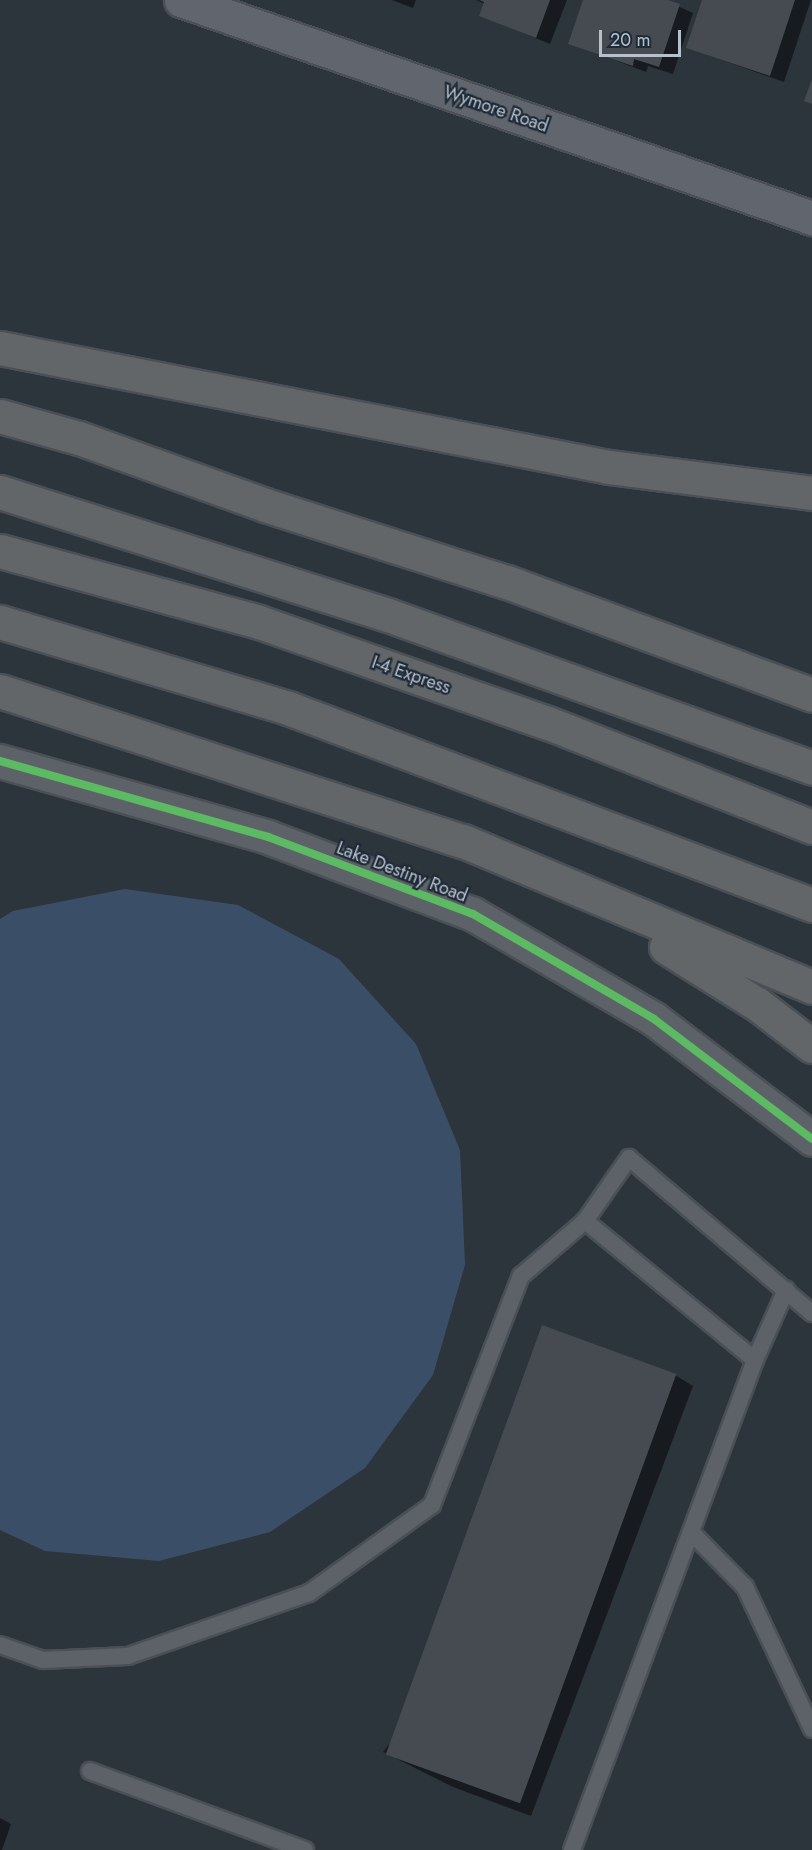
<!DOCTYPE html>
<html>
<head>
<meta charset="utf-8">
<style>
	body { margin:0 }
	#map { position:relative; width:812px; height:1850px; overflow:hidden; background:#2c343c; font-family:Jost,sans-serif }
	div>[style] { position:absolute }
	.water>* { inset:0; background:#3a4f67 }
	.shadow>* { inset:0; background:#0007 }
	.building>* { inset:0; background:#454b51; transform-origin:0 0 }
	.roads { filter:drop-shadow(2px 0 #4a5056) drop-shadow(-2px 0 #4a5056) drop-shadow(0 2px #4a5056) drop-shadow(0 -2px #4a5056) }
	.service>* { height:16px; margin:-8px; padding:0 8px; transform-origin:8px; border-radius:8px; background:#5d6269 }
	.tertiary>* { height:33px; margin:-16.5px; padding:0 16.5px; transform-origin:16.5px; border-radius:16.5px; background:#5d6269 }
	.secondary>* { height:33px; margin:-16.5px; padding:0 16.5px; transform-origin:16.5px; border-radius:16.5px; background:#61666e }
	.motorway>* { height:33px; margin:-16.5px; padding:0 16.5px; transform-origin:16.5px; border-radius:16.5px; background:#626669 }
	.cycleway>* { height:8px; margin:-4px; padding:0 4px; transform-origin:4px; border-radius:4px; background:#5cba63 }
	span { translate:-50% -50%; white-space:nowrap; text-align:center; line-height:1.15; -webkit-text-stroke:4.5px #1f2a37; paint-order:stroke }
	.street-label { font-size:18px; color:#b7c0cc }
	.scale { position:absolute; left:599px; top:30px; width:82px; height:27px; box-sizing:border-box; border:3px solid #b7c0cc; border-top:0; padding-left:8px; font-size:18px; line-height:21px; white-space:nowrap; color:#b7c0cc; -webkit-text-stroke:4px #1f2a37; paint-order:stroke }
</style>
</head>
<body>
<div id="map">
	<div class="water">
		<div style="clip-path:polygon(125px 889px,238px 905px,339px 959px,416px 1044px,460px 1150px,465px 1265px,433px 1375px,365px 1468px,270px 1532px,159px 1561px,45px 1551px,0 1530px,0 919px,13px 911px)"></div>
	</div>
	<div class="shadow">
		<div style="clip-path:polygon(392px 0,416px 0,413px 8px)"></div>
		<div style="clip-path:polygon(476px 0,567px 0,550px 44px,481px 16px,485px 4px)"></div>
		<div style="clip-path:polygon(584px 0,664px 0,693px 13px,673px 74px,648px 66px,646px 72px,570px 43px)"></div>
		<div style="clip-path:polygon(704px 0,811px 0,784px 82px,688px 48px)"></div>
		<div style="clip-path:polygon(675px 1375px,693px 1386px,531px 1816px,453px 1787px,383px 1752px)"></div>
		<div style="clip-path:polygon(0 1818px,11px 1824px,2px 1850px,0 1850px)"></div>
	</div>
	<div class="building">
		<div style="clip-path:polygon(479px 0,550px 0,536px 38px,479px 16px,484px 2px)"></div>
		<div style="clip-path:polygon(583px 0,668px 0,680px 4px,659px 67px,634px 59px,633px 66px,568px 44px)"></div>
		<div style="clip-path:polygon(702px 0,795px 0,770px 76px,686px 48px)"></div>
		<div style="clip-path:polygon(812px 79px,812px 104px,804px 101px)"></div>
		<div style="left:542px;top:1325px;width:143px;height:457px;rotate:20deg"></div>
	</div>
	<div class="roads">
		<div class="service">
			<div style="left:755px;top:1360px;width:77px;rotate:-66.1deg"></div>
			<div style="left:691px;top:1532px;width:77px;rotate:45.5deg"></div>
			<div style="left:745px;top:1587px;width:157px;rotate:64.7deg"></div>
			<div style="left:0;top:1645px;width:46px;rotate:19.2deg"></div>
			<div style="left:43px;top:1660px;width:85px;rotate:-2.7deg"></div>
			<div style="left:128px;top:1656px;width:192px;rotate:-19.2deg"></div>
			<div style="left:309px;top:1593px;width:151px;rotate:-35.6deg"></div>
			<div style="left:432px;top:1505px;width:246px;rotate:-68.8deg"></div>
			<div style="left:521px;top:1276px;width:84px;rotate:-40.7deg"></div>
			<div style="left:90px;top:1771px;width:229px;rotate:20.2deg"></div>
			<div style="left:572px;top:1850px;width:523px;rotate:-69.52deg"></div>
			<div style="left:755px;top:1360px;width:220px;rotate:-140.7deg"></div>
			<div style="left:585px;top:1221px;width:77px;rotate:-55.1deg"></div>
			<div style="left:629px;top:1158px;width:240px;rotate:40.3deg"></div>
		</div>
		<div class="tertiary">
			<div style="left:0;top:761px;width:279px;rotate:15.8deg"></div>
			<div style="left:268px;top:837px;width:219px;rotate:20.6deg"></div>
			<div style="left:473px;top:914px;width:209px;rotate:30.1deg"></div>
			<div style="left:654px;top:1019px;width:198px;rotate:37.2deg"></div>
		</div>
		<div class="secondary">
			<div style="left:181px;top:0;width:668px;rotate:19.06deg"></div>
		</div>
		<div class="motorway">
			<div style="left:0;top:348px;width:621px;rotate:11.06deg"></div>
			<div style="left:609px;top:467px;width:205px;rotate:7.3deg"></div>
			<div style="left:0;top:416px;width:82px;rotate:15.6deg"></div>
			<div style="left:79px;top:438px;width:198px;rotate:19.8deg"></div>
			<div style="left:265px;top:505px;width:254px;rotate:17.7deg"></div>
			<div style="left:507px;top:582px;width:325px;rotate:20.3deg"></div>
			<div style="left:0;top:492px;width:407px;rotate:17.6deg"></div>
			<div style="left:388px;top:615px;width:451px;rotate:19.8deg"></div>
			<div style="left:0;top:551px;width:269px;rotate:15.3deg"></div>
			<div style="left:259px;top:622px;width:306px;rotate:19.3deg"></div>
			<div style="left:548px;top:723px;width:284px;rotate:21.5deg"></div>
			<div style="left:0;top:622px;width:301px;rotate:16.6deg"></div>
			<div style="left:288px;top:708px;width:560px;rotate:20.6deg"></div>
			<div style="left:0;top:691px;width:487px;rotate:18deg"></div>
			<div style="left:463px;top:841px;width:378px;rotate:22.7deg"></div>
			<div style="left:666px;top:947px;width:107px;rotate:32.1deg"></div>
			<div style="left:757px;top:1004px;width:69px;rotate:37.4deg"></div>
		</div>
	</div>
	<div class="cycleway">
		<div style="left:0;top:761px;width:279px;rotate:15.8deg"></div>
		<div style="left:268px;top:837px;width:219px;rotate:20.6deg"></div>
		<div style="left:473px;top:914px;width:209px;rotate:30.1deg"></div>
		<div style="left:654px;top:1019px;width:198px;rotate:37.2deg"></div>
	</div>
	<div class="street-label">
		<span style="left:496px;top:109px;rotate:19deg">Wymore Road</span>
		<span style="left:411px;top:675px;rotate:19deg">I-4 Express</span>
		<span style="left:402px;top:872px;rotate:21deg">Lake Destiny Road</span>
	</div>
	<div class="scale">20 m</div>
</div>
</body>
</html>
